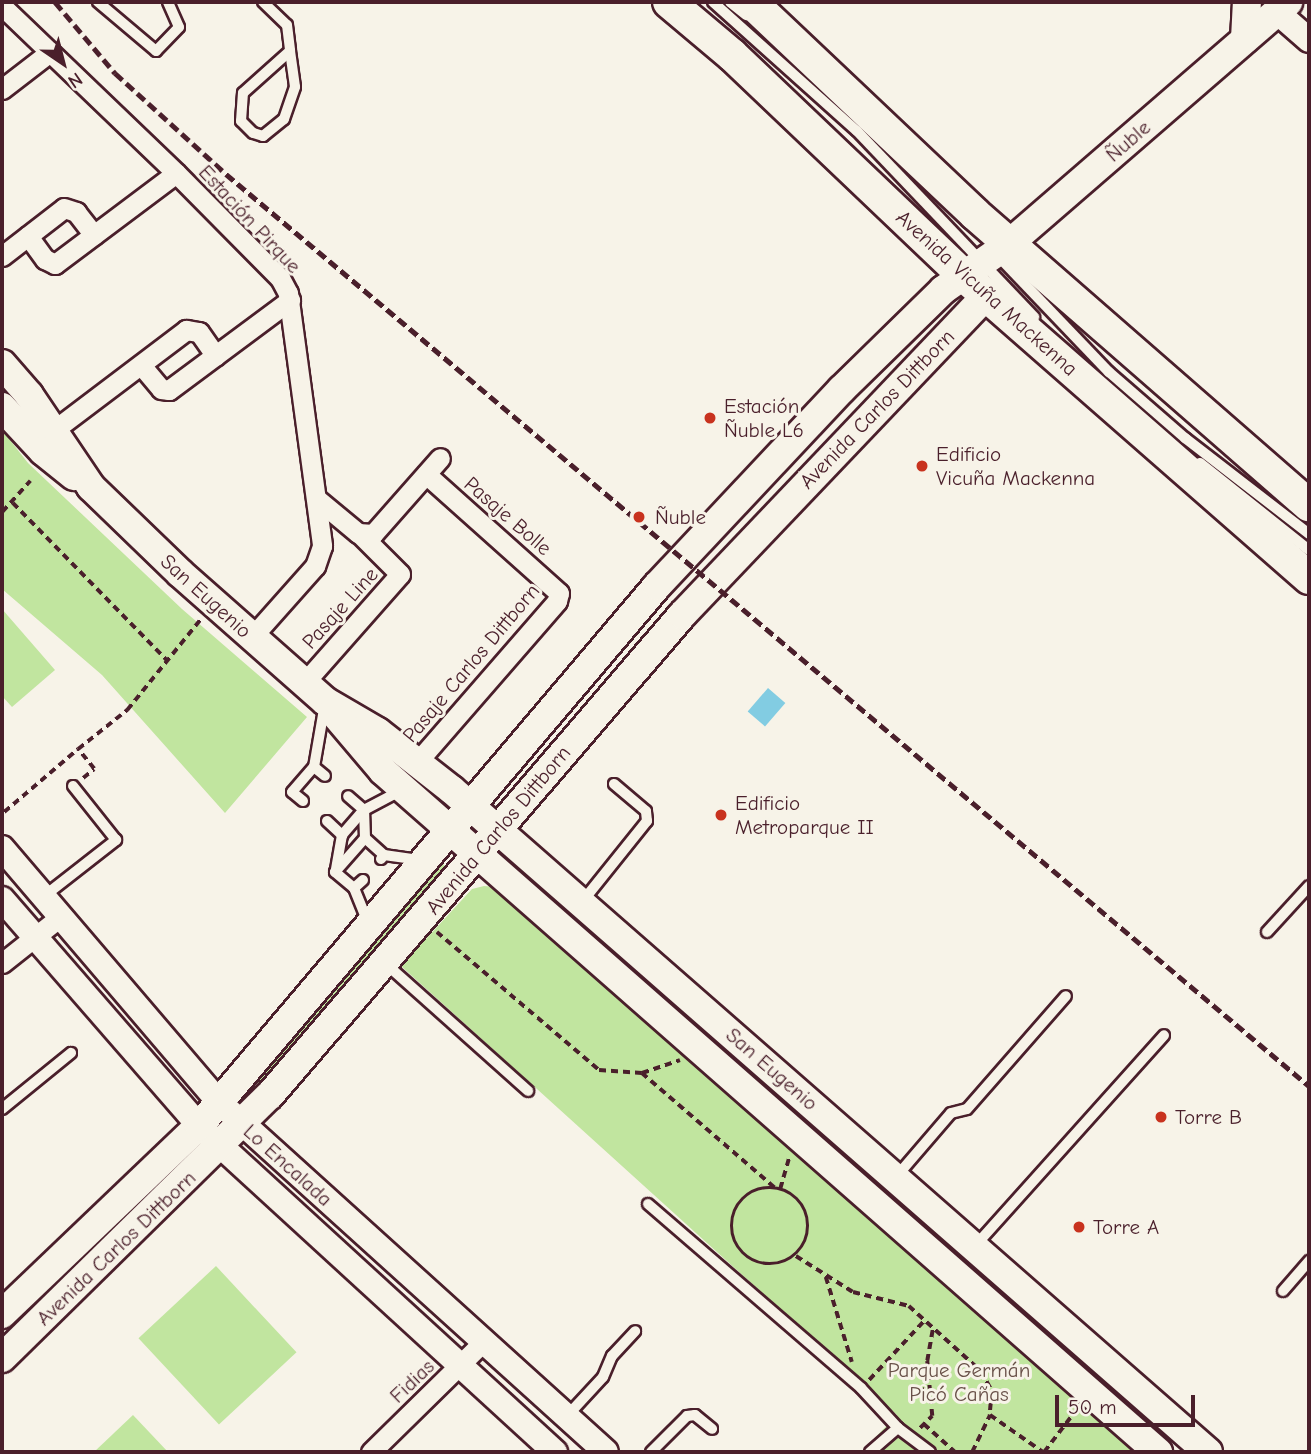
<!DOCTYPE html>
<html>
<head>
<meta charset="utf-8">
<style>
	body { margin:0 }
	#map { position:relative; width:1311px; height:1454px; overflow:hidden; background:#f7f3e8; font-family:"Comic Neue",sans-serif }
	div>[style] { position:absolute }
	.green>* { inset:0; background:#c1e59f; transform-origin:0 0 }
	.water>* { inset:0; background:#82cce2; transform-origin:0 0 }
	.path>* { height:3.5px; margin-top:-1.75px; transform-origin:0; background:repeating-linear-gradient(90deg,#4a1f2b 0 7px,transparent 0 12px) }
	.path>.ring { margin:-1.75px; padding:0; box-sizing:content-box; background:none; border:3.5px solid #4a1f2b; border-radius:50% }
	.roads { filter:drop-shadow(2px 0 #4a1f2b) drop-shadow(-2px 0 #4a1f2b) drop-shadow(0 2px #4a1f2b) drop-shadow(0 -2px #4a1f2b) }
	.service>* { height:10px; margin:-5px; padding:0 5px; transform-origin:5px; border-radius:5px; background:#f7f3e8 }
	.minor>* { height:19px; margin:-9.5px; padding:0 9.5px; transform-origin:9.5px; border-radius:9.5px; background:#f7f3e8 }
	.tertiary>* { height:24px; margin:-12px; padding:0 12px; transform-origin:12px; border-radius:12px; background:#f7f3e8 }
	.secondary>* { height:28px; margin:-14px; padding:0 14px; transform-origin:14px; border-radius:14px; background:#f7f3e8 }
	.primary>* { height:32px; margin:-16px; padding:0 16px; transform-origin:16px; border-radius:16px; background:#f7f3e8 }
	.rail>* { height:5px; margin-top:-2.5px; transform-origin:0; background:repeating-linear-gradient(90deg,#4a1f2b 0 10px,transparent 0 15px) }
	.dots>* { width:19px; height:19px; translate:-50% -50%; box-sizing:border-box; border:4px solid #f7f3e8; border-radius:50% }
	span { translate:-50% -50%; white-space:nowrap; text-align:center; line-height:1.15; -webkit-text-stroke:6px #f7f3e8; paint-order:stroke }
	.street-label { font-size:21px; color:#4a1f2b }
	.poi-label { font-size:21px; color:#4a1f2b }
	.left { translate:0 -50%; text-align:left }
	.park-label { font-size:21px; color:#685048 }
	.frame { position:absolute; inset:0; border:4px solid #4a1f2b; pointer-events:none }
	.north { position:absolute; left:28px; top:28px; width:70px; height:70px; -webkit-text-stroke:5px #f7f3e8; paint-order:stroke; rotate:145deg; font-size:19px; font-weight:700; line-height:28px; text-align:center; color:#4a1f2b }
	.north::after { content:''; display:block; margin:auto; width:24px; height:32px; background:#4a1f2b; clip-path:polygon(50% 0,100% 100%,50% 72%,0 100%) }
	.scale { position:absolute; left:1055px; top:1395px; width:140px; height:32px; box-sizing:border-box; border:4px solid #4a1f2b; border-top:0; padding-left:9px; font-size:21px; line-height:24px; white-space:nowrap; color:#4a1f2b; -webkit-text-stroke:5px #f7f3e8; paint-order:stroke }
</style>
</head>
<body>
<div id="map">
	<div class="green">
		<div style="clip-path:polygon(2px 430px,28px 463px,182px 609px,307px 717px,225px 813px,102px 675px,2px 589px)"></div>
		<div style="clip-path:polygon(2px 609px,55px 670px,12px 707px,2px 696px)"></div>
		<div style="clip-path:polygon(441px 862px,446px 867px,262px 1086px,255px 1081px)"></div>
		<div style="clip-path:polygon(484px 886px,507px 888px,1143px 1452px,861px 1452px,897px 1415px,401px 966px,472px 889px)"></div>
		<div style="left:216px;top:1266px;width:118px;height:106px;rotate:47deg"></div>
		<div style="clip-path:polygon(133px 1415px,168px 1452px,94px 1452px)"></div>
	</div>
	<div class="water">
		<div style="left:768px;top:688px;width:23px;height:31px;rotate:41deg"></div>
	</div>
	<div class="path">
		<div style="left:13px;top:503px;width:220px;rotate:45.6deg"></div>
		<div style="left:2px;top:512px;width:42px;rotate:-47.9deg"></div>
		<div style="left:83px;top:778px;width:14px;rotate:-39deg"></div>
		<div style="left:94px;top:769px;width:26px;rotate:-129deg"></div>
		<div style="left:78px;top:749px;width:63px;rotate:-38.5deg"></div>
		<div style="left:127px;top:710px;width:117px;rotate:-50.9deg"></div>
		<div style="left:2px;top:809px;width:4px;rotate:56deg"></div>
		<div style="left:4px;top:812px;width:97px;rotate:-40.4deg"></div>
		<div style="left:437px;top:932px;width:213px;rotate:40.4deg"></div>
		<div style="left:599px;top:1070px;width:43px;rotate:4deg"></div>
		<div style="left:642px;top:1073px;width:176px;rotate:40.8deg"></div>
		<div style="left:642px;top:1073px;width:40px;rotate:-18.9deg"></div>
		<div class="ring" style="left:732px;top:1188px;width:72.5px;height:72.5px"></div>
		<div style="left:780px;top:1189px;width:32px;rotate:-74deg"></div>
		<div style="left:796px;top:1256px;width:67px;rotate:32.3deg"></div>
		<div style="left:853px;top:1292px;width:58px;rotate:14deg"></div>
		<div style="left:909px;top:1306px;width:97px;rotate:42.1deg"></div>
		<div style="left:981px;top:1371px;width:23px;rotate:61deg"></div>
		<div style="left:992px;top:1391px;width:24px;rotate:95deg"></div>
		<div style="left:990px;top:1415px;width:65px;rotate:34.9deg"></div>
		<div style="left:826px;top:1277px;width:89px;rotate:73deg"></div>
		<div style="left:869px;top:1380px;width:82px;rotate:-47deg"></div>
		<div style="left:924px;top:1424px;width:42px;rotate:42.1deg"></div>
		<div style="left:920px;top:1428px;width:17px;rotate:-45deg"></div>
		<div style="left:932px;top:1416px;width:55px;rotate:-95.2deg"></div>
		<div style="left:927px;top:1361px;width:35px;rotate:-80deg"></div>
		<div style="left:972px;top:1452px;width:41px;rotate:-64.1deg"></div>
		<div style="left:1044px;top:1452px;width:54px;rotate:-52.5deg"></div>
	</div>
	<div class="roads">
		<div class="service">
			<div style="left:98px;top:2px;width:76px;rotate:40.2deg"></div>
			<div style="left:156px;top:51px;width:33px;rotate:-46deg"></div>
			<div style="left:179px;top:27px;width:27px;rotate:-114deg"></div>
			<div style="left:263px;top:2px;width:33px;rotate:44deg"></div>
			<div style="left:287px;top:25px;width:26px;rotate:83deg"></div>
			<div style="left:290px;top:51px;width:36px;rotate:82deg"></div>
			<div style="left:295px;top:87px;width:34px;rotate:109deg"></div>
			<div style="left:284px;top:119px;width:27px;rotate:141deg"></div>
			<div style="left:263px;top:136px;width:10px;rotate:-163deg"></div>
			<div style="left:253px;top:133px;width:17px;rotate:-135deg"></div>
			<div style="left:241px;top:121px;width:28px;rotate:-86deg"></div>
			<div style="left:243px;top:93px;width:63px;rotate:-41.8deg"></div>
			<div style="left:713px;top:2px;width:193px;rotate:41.9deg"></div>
			<div style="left:857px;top:131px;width:257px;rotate:46.4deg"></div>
			<div style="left:730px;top:2px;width:21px;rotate:39deg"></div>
			<div style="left:997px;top:255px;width:162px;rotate:46.3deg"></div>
			<div style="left:1109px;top:372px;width:101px;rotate:41deg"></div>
			<div style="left:1185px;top:438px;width:157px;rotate:37.7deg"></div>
			<div style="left:1200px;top:463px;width:139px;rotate:38.6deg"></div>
			<div style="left:314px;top:767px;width:59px;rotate:-80.2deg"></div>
			<div style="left:303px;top:801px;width:14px;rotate:-141deg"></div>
			<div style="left:292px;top:792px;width:33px;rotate:-49deg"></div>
			<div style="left:314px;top:767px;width:14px;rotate:39deg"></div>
			<div style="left:327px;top:821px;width:21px;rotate:43deg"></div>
			<div style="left:342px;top:835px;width:33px;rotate:-49deg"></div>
			<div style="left:364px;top:810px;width:21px;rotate:-139deg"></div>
			<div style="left:365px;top:838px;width:28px;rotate:-92deg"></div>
			<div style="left:364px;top:810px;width:41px;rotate:-27.8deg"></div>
			<div style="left:384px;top:855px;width:37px;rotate:8deg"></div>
			<div style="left:336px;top:869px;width:35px;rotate:-80deg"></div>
			<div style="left:363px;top:880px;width:12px;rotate:138deg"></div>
			<div style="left:354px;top:888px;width:25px;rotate:-140deg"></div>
			<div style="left:335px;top:872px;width:45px;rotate:-48.6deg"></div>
			<div style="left:365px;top:838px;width:25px;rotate:42deg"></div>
			<div style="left:384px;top:855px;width:5px;rotate:127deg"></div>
			<div style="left:354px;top:888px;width:35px;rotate:68deg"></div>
			<div style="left:43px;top:897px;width:93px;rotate:-38deg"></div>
			<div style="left:116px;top:840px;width:69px;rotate:-128.5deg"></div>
			<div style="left:582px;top:902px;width:104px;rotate:-51.3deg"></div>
			<div style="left:647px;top:821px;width:10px;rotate:-96deg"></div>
			<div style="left:646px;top:811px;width:42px;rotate:-139.8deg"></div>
			<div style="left:1267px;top:932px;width:62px;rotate:-47.6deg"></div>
			<div style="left:385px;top:963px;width:192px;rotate:41.8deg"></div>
			<div style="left:2px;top:1109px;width:89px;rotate:-39.1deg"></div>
			<div style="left:896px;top:1177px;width:84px;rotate:-49.3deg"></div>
			<div style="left:951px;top:1113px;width:16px;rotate:-14deg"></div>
			<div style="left:967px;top:1109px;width:150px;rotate:-48.8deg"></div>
			<div style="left:648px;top:1204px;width:281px;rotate:40.8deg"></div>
			<div style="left:861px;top:1388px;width:54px;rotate:47.2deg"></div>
			<div style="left:975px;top:1246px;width:283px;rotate:-48.1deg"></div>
			<div style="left:1283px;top:1291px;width:40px;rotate:-49deg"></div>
			<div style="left:567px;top:1416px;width:53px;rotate:-47.3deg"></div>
			<div style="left:603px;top:1377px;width:23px;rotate:-67deg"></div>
			<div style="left:612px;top:1356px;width:34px;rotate:-47deg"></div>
			<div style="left:651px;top:1452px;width:51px;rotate:-45deg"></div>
			<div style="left:687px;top:1416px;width:8px;rotate:-7deg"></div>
			<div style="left:695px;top:1415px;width:22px;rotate:39deg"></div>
			<div style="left:870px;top:1452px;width:37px;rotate:-41deg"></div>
			<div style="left:898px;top:1428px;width:40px;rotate:37deg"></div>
		</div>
		<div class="minor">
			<div style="left:2px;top:6px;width:241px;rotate:43.8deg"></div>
			<div style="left:176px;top:173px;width:148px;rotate:45.3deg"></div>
			<div style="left:280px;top:278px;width:17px;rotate:62deg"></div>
			<div style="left:288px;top:293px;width:255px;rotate:82.3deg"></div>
			<div style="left:322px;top:546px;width:21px;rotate:109deg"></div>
			<div style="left:315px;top:566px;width:95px;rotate:131.6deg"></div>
			<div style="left:2px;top:89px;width:61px;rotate:-37.6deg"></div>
			<div style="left:28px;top:236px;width:29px;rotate:54deg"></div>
			<div style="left:45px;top:259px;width:11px;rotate:27deg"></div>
			<div style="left:55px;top:264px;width:151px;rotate:-36.9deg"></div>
			<div style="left:2px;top:256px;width:78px;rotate:-37.7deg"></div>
			<div style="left:64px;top:208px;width:13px;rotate:18deg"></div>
			<div style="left:76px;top:212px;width:29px;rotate:52deg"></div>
			<div style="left:141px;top:365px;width:31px;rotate:50deg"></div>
			<div style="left:161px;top:389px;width:8px;rotate:7deg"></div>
			<div style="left:169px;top:390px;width:151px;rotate:-36.6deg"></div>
			<div style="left:54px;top:430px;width:166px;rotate:-37.1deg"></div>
			<div style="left:186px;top:330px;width:13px;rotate:9deg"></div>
			<div style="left:199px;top:332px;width:29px;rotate:55deg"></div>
			<div style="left:317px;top:499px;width:53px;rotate:39.7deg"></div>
			<div style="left:358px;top:533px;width:15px;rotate:4deg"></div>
			<div style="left:373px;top:534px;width:101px;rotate:-48.6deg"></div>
			<div style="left:304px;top:683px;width:145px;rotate:-48.6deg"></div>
			<div style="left:400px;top:574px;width:57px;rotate:-135deg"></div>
			<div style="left:418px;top:761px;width:212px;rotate:-49deg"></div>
			<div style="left:557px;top:601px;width:8px;rotate:-76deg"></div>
			<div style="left:559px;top:593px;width:178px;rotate:-138.2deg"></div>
			<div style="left:2px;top:963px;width:74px;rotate:-38.4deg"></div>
			<div style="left:371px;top:1452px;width:157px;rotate:-44.5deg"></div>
		</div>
		<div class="tertiary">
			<div style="left:1277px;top:12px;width:43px;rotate:41.2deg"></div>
			<div style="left:2px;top:848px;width:335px;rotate:49.5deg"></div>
			<div style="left:220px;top:1103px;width:520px;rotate:42.12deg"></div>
			<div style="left:2px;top:899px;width:301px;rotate:49deg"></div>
			<div style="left:199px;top:1126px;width:483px;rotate:42.5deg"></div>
		</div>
		<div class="secondary">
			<div style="left:1245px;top:39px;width:37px;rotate:-87deg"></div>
			<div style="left:2px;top:364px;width:41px;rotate:48.9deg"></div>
			<div style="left:29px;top:395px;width:111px;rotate:56deg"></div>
			<div style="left:91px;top:487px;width:124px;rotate:44deg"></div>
			<div style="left:180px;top:573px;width:193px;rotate:41.4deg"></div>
			<div style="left:325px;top:701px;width:61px;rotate:30.3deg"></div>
			<div style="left:378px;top:732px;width:94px;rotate:38.1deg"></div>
			<div style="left:452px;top:790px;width:1005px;rotate:41.21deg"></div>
			<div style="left:2px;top:407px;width:60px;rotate:47deg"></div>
			<div style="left:43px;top:451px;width:40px;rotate:39deg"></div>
			<div style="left:333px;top:712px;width:77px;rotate:49.7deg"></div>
			<div style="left:383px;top:771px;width:1032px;rotate:41.31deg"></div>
			<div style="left:2px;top:1314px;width:272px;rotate:-43.7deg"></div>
			<div style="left:199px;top:1126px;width:708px;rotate:-49.7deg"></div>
			<div style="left:657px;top:586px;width:269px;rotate:-46.8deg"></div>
			<div style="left:841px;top:390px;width:143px;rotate:-44.4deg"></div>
			<div style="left:943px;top:290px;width:82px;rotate:-35deg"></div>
			<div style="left:1010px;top:243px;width:368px;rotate:-40.9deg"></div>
			<div style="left:2px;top:1358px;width:375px;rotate:-44.5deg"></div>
			<div style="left:270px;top:1095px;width:633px;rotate:-49.36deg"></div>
			<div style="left:682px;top:615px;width:442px;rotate:-46.4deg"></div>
		</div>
		<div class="primary">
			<div style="left:669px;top:2px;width:82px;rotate:40.1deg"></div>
			<div style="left:732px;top:55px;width:319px;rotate:43.6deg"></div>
			<div style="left:963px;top:275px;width:460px;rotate:41.2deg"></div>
			<div style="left:751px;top:2px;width:308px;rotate:43.4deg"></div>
			<div style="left:975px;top:214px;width:443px;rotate:41.1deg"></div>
		</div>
	</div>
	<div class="rail">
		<div style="left:55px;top:2px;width:93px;rotate:49.8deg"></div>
		<div style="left:115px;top:73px;width:150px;rotate:42.3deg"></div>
		<div style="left:226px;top:174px;width:1416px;rotate:40.1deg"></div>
	</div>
	<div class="dots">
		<div style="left:710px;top:418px;background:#c8321e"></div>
		<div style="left:922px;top:466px;background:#c8321e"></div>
		<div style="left:639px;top:517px;background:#c8321e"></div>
		<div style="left:721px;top:815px;background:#c8321e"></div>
		<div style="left:1161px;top:1117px;background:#c8321e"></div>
		<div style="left:1079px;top:1227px;background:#c8321e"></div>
	</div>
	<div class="street-label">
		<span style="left:1128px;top:141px;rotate:-41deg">Ñuble</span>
		<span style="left:250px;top:219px;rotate:47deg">Estación Pirque</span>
		<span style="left:987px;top:293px;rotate:42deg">Avenida Vicuña Mackenna</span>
		<span style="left:877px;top:409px;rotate:-46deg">Avenida Carlos Dittborn</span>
		<span style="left:508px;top:516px;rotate:41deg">Pasaje Bolle</span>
		<span style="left:206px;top:596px;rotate:42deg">San Eugenio</span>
		<span style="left:340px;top:608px;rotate:-48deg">Pasaje Line</span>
		<span style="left:471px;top:663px;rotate:-50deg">Pasaje Carlos Dittborn</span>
		<span style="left:498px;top:830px;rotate:-50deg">Avenida Carlos Dittborn</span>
		<span style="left:772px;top:1069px;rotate:41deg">San Eugenio</span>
		<span style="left:288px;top:1165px;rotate:42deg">Lo Encalada</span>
		<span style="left:116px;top:1248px;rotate:-44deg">Avenida Carlos Dittborn</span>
		<span style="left:412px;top:1381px;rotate:-44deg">Fidias</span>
	</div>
	<div class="poi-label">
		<span class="left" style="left:724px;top:418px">Estación<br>Ñuble L6</span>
		<span class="left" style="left:936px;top:466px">Edificio<br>Vicuña Mackenna</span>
		<span class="left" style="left:655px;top:517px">Ñuble</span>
		<span class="left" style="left:735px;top:815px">Edificio<br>Metroparque II</span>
		<span class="left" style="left:1175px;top:1117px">Torre B</span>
		<span class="left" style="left:1093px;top:1227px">Torre A</span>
	</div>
	<div class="park-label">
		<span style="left:959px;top:1382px">Parque Germán<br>Picó Cañas</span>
	</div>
	<div class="frame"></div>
	<div class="north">N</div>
	<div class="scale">50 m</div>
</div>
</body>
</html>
